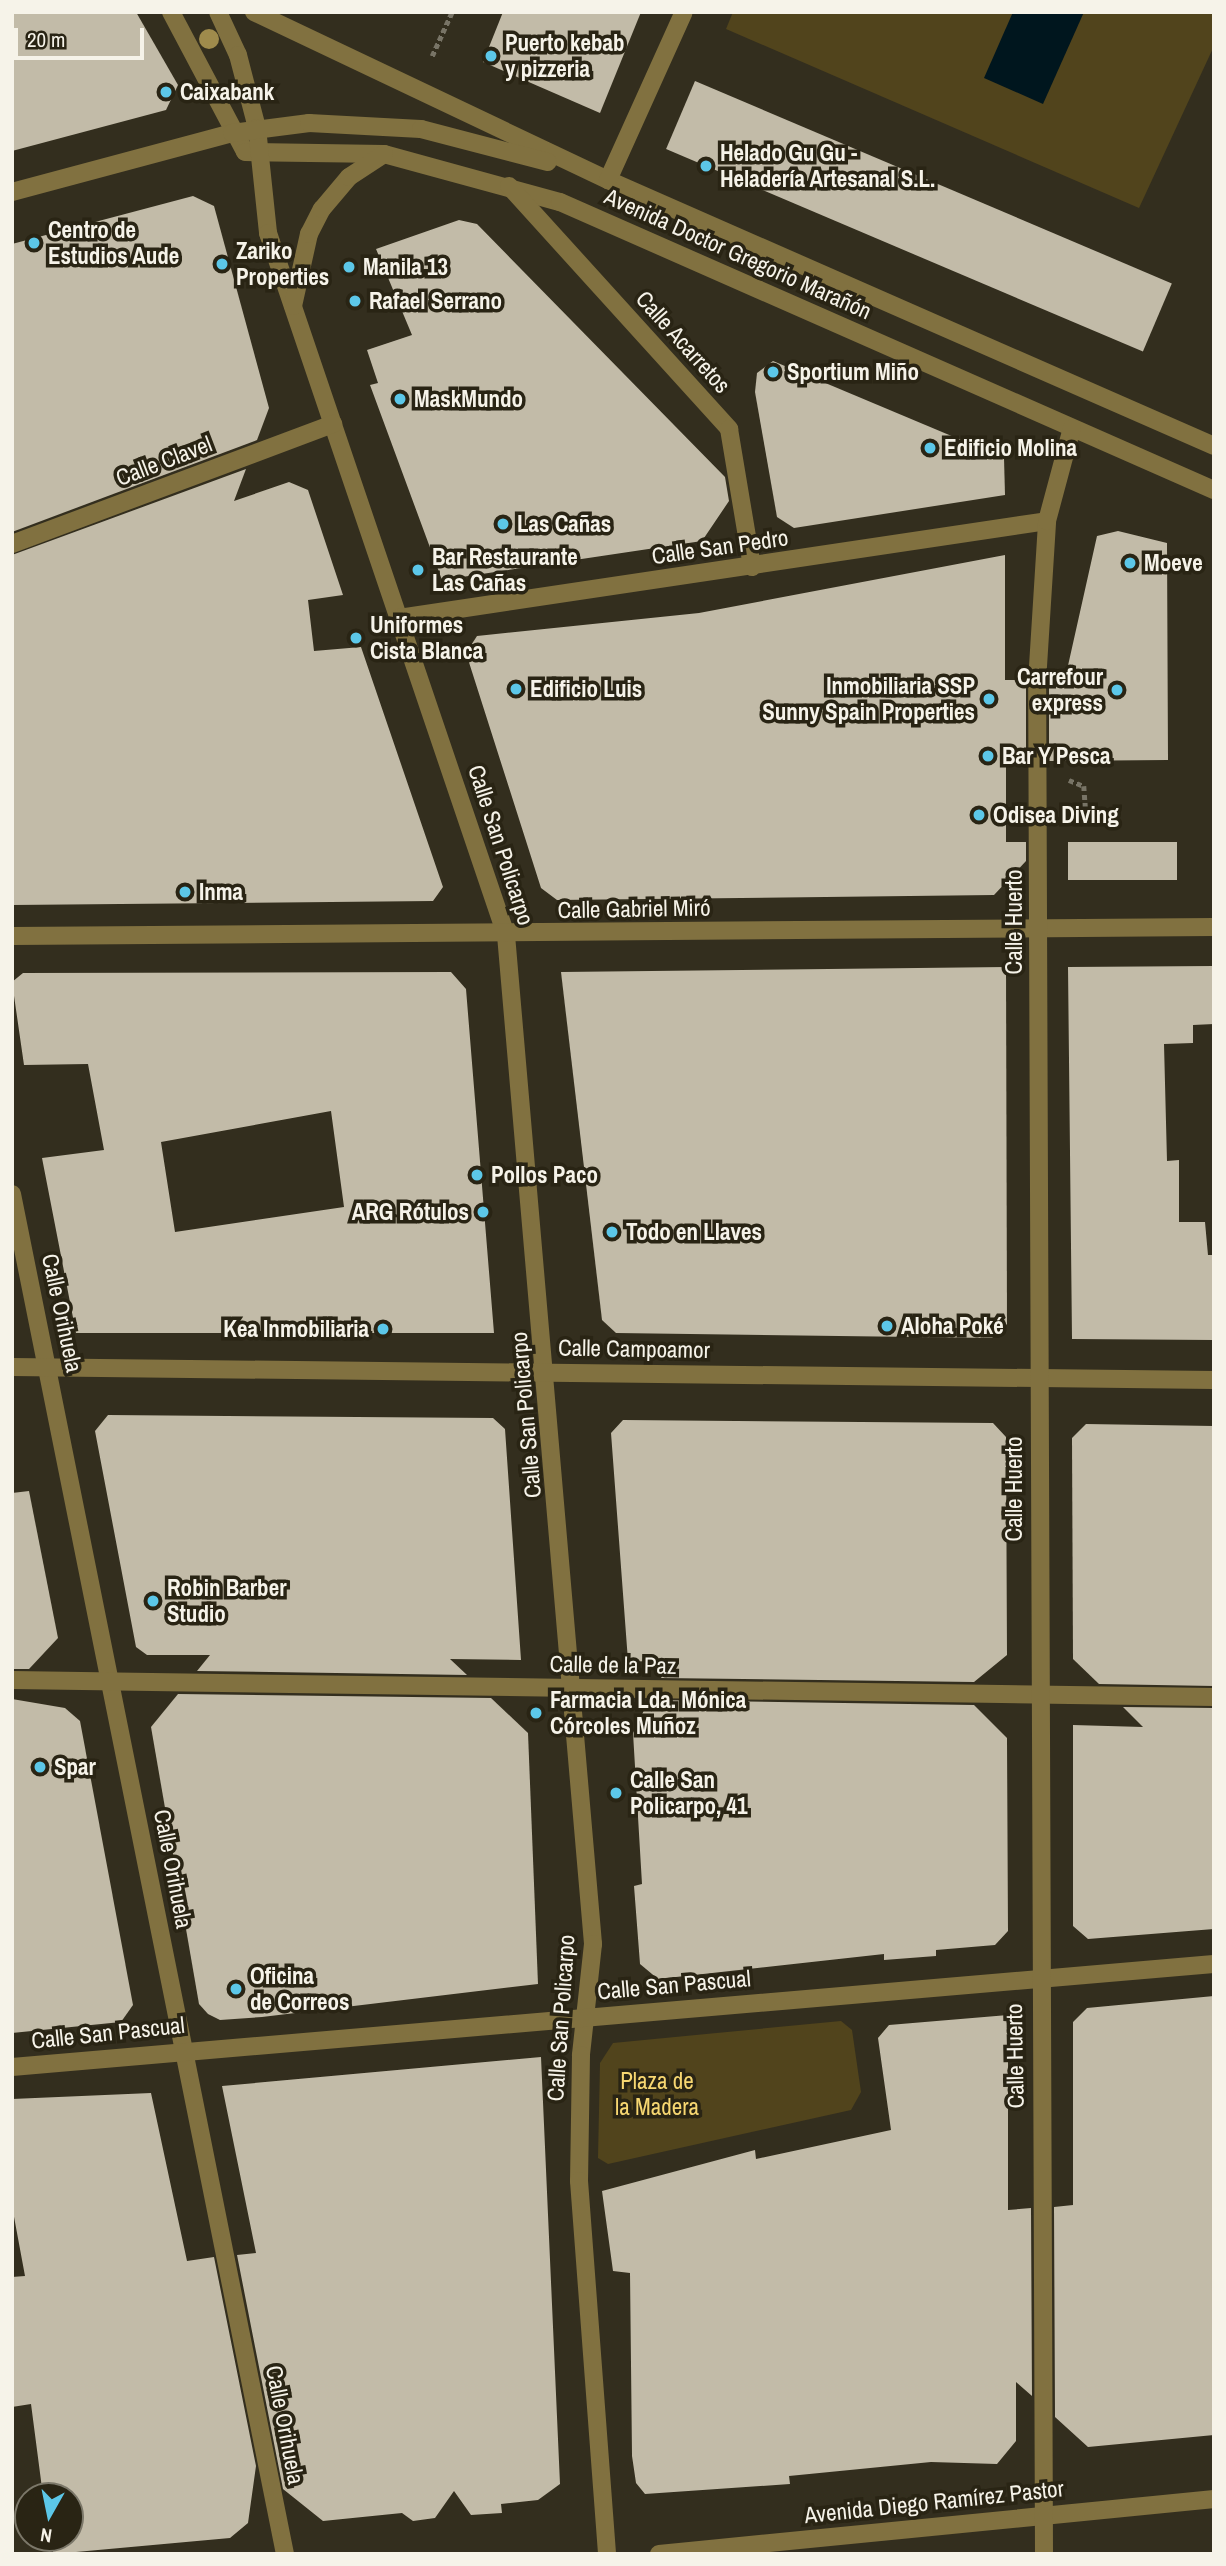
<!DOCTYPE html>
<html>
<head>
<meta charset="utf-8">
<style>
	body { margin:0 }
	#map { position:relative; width:1226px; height:2566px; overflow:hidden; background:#332e1e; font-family:"Archivo Narrow",sans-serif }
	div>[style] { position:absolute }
	.green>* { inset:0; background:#51441c }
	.water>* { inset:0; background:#00161e }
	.building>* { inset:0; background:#c2bba8; transform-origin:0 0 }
	.path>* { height:4.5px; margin-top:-2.25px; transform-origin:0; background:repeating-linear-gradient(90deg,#787466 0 5px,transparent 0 8.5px) }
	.minor>* { height:18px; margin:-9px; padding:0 9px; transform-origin:9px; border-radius:9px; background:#817140 }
	.trees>* { width:20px; height:20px; margin:-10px; border-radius:50%; background:#9f8b4c }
	.dots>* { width:19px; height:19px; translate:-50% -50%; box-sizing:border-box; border:4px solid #292414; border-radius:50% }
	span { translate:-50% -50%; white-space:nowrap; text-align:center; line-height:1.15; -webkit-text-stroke:7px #292414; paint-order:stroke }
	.poi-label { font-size:23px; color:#f6f3e9; font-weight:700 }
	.left { translate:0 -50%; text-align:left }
	.right { translate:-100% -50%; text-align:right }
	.street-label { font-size:23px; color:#f6f3e9 }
	.park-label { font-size:23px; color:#f7d771 }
	.frame { position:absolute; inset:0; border:14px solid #f6f3e9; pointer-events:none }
	.north { position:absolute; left:14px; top:2482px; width:70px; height:70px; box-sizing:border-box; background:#292414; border:2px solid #7b7769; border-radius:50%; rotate:189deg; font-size:19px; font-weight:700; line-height:28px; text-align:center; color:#f6f3e9 }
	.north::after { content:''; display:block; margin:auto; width:24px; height:32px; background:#5cc7e8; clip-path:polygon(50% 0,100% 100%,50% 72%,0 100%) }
	.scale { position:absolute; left:14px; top:28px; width:130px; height:32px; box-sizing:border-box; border:4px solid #f6f3e9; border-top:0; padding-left:9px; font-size:21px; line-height:24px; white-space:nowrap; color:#f6f3e9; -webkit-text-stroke:5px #292414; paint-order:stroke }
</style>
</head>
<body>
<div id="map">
	<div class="green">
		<div style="clip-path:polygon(733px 12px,1214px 12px,1214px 46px,1139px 208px,726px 29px)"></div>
		<div style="clip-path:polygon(841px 2021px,852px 2030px,861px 2092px,851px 2110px,608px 2164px,598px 2158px,600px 2063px,613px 2043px)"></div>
	</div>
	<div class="water">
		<div style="clip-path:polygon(1013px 12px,1084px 12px,1043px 104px,984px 78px)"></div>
	</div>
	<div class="building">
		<div style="clip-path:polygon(12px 12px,136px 12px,178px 85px,166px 110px,12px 151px)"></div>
		<div style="clip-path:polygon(503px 12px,641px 12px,600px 113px,483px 62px)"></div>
		<div style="left:695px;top:81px;width:518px;height:74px;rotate:23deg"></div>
		<div style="clip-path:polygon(193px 196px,214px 206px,269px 408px,257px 440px,12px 532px,12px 244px)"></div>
		<div style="clip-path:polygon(459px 220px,477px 224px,725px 477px,729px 501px,702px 541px,442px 580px,370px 385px,378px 383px,367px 350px,412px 335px,376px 249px)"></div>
		<div style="clip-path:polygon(773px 361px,1004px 458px,1005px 495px,794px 528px,777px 517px,755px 392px,757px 373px)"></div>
		<div style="clip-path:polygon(246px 469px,234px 501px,289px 482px,308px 490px,343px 595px,308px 600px,314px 651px,361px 647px,443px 887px,433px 901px,12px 905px,12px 555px)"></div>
		<div style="clip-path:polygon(1118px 531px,1167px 543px,1168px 760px,1049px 761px,1049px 680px,1065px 679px,1097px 536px)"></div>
		<div style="clip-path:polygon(1005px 555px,1005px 680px,1026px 680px,1026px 762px,1006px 762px,1006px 842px,1026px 842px,1026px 861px,994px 895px,557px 900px,541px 888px,466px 653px,477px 636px,699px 613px)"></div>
		<div style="left:1068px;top:842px;width:109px;height:38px"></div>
		<div style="clip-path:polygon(1214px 966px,1214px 1024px,1193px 1025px,1193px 1043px,1164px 1044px,1167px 1161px,1179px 1160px,1179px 1222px,1205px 1222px,1208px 1255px,1214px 1255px,1214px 1340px,1072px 1339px,1068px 967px)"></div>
		<div style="clip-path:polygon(1006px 967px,1007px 1324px,992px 1338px,616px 1333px,602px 1320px,561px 972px)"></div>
		<div style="clip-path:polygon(evenodd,451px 972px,466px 989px,494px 1333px,76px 1333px,42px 1158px,104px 1150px,88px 1064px,24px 1065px,12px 982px,23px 973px,451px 972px,331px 1111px,344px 1207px,175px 1232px,161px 1142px,331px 1111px)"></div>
		<div style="clip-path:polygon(108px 1415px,493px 1418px,505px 1429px,521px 1660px,450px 1659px,467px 1675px,197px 1671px,210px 1655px,147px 1655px,136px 1647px,95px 1431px)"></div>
		<div style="clip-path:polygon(623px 1420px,993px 1423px,1006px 1437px,1007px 1655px,974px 1682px,661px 1678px,669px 1662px,628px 1661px,611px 1433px)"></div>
		<div style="clip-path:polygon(1086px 1424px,1214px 1426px,1214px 1686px,1099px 1684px,1073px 1659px,1072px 1438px)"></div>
		<div style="clip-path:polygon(29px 1491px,58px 1638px,29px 1669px,12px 1669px,12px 1493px)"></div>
		<div style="clip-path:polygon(178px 1694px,491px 1698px,528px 1733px,538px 1984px,262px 2017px,220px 2020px,208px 2014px,199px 2004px,151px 1727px)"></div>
		<div style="clip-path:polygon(12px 1699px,65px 1708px,80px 1721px,133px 2005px,121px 2022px,12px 2033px)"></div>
		<div style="clip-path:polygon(649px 1700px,974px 1705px,1007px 1738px,1008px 1931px,995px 1945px,936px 1950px,936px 1956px,884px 1960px,884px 1954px,658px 1979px,640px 1964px,634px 1886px,642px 1884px,633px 1733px)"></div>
		<div style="clip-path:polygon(1123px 1707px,1214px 1708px,1214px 1929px,1088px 1939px,1073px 1926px,1073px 1725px,1143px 1727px)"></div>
		<div style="clip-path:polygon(1214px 1996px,1214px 2435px,1088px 2447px,1055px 2417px,1054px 2207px,1073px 2205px,1073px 2022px,1087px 2008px)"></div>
		<div style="clip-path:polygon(1008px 2015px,1008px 2210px,1031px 2208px,1032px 2396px,1016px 2382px,1016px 2441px,997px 2464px,931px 2462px,789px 2476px,790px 2484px,645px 2494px,636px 2483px,632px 2456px,630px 2273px,613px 2271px,602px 2191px,755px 2150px,756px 2159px,891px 2130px,878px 2038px,889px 2025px)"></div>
		<div style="clip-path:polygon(541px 2057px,560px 2484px,538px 2500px,501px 2504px,502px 2513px,471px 2515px,454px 2491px,435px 2518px,413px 2521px,402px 2513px,323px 2521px,283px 2489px,237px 2255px,256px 2253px,222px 2086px)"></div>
		<div style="clip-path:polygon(151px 2093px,187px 2261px,214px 2257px,256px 2466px,248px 2523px,230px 2538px,54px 2554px,48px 2538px,70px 2538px,70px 2496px,43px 2496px,31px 2404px,12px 2407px,12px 2277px,25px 2276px,12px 2206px,12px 2099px)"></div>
	</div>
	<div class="path">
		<div style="left:432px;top:56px;width:48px;rotate:-65.6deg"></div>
		<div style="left:1069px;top:780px;width:16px;rotate:22deg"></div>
		<div style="left:1084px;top:786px;width:28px;rotate:86deg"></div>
	</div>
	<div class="minor">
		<div style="left:171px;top:12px;width:158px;rotate:62.1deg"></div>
		<div style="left:245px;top:152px;width:139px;rotate:0.8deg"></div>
		<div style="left:384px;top:154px;width:182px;rotate:15.3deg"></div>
		<div style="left:560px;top:202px;width:715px;rotate:23.77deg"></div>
		<div style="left:218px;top:12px;width:47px;rotate:65.1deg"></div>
		<div style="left:238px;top:55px;width:75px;rotate:75.4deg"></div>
		<div style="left:257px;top:128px;width:106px;rotate:84deg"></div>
		<div style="left:268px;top:233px;width:741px;rotate:71.27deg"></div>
		<div style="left:506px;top:935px;width:1013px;rotate:85.07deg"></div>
		<div style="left:593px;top:1944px;width:112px;rotate:96.2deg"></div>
		<div style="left:581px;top:2055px;width:126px;rotate:90.9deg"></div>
		<div style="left:579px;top:2181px;width:374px;rotate:85.7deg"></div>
		<div style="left:254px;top:12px;width:392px;rotate:25.4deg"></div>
		<div style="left:608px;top:180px;width:662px;rotate:23.7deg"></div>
		<div style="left:608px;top:180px;width:184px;rotate:-65.7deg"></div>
		<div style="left:509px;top:186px;width:328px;rotate:47.8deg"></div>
		<div style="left:729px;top:429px;width:140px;rotate:80.5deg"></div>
		<div style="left:12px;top:192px;width:228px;rotate:-15deg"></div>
		<div style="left:232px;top:133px;width:78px;rotate:-7.4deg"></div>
		<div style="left:309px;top:123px;width:112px;rotate:3.1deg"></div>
		<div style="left:421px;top:129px;width:131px;rotate:14.6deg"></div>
		<div style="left:293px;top:306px;width:74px;rotate:-77.5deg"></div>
		<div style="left:309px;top:234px;width:28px;rotate:-63deg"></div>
		<div style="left:322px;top:209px;width:42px;rotate:-49.8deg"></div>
		<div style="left:349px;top:177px;width:42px;rotate:-33.3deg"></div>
		<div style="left:12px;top:544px;width:343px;rotate:-20.5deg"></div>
		<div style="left:399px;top:618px;width:655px;rotate:-8.51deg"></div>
		<div style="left:12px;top:936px;width:1202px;rotate:-0.43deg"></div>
		<div style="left:12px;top:1194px;width:1387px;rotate:78.65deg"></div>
		<div style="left:12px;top:1367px;width:1202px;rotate:0.62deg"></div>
		<div style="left:12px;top:1680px;width:1202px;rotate:0.81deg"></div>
		<div style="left:12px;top:2067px;width:1206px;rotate:-4.9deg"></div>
		<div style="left:659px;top:2554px;width:558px;rotate:-5.66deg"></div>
		<div style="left:1044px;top:2554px;width:1872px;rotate:-90.21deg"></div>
		<div style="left:1037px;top:682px;width:161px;rotate:-86.4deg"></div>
		<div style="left:1047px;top:521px;width:96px;rotate:-75deg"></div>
	</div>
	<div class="trees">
		<div style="left:209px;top:39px"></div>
	</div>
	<div class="dots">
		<div style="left:491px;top:56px;background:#5cc7e8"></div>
		<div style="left:166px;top:92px;background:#5cc7e8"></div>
		<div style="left:706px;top:166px;background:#5cc7e8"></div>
		<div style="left:34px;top:243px;background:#5cc7e8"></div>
		<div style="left:222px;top:264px;background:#5cc7e8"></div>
		<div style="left:349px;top:267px;background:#5cc7e8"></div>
		<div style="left:355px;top:301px;background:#5cc7e8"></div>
		<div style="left:773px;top:372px;background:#5cc7e8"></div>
		<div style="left:400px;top:399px;background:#5cc7e8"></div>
		<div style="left:930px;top:448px;background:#5cc7e8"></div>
		<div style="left:503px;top:524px;background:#5cc7e8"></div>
		<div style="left:1130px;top:563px;background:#5cc7e8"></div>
		<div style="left:418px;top:570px;background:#5cc7e8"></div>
		<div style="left:356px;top:638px;background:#5cc7e8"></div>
		<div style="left:516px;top:689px;background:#5cc7e8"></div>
		<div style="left:1117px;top:690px;background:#5cc7e8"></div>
		<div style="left:989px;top:699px;background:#5cc7e8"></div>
		<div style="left:988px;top:756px;background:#5cc7e8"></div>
		<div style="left:979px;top:815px;background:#5cc7e8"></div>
		<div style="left:185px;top:892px;background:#5cc7e8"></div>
		<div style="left:477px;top:1175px;background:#5cc7e8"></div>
		<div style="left:483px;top:1212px;background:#5cc7e8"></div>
		<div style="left:612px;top:1232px;background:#5cc7e8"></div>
		<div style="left:887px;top:1326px;background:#5cc7e8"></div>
		<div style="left:383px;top:1329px;background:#5cc7e8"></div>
		<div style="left:153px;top:1601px;background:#5cc7e8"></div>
		<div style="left:536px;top:1713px;background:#5cc7e8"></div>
		<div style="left:40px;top:1767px;background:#5cc7e8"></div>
		<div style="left:616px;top:1793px;background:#5cc7e8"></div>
		<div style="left:236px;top:1989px;background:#5cc7e8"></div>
	</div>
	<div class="poi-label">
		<span class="left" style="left:505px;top:56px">Puerto kebab<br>y pizzeria</span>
		<span class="left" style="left:180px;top:92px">Caixabank</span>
		<span class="left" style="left:720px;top:166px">Helado Gu Gu -<br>Heladería Artesanal S.L.</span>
		<span class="left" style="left:48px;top:243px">Centro de<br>Estudios Aude</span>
		<span class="left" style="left:236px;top:264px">Zariko<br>Properties</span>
		<span class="left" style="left:363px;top:267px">Manila 13</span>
		<span class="left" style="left:369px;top:301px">Rafael Serrano</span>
		<span class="left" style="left:787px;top:372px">Sportium Miño</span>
		<span class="left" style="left:414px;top:399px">MaskMundo</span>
		<span class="left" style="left:944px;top:448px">Edificio Molina</span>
		<span class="left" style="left:517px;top:524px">Las Cañas</span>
		<span class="left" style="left:432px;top:570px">Bar Restaurante<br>Las Cañas</span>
		<span class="left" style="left:1144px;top:563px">Moeve</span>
		<span class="left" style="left:370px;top:638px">Uniformes<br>Cista Blanca</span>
		<span class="right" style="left:1103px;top:690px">Carrefour<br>express</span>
		<span class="right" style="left:975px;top:699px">Inmobiliaria SSP<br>Sunny Spain Properties</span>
		<span class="left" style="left:530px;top:689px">Edificio Luis</span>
		<span class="left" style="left:1002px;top:756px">Bar Y Pesca</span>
		<span class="left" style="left:993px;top:815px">Odisea Diving</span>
		<span class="left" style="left:199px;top:892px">Inma</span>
		<span class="left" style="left:491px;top:1175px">Pollos Paco</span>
		<span class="right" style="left:469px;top:1212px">ARG Rótulos</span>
		<span class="left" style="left:626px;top:1232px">Todo en Llaves</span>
		<span class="left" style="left:901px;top:1326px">Aloha Poké</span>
		<span class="right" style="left:369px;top:1329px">Kea Inmobiliaria</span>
		<span class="left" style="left:167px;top:1601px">Robin Barber<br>Studio</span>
		<span class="left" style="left:550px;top:1713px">Farmacia Lda. Mónica<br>Córcoles Muñoz</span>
		<span class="left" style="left:54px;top:1767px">Spar</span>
		<span class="left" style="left:630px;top:1793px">Calle San<br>Policarpo, 41</span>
		<span class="left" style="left:250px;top:1989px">Oficina<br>de Correos</span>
	</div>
	<div class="street-label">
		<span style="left:738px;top:254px;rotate:24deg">Avenida Doctor Gregorio Marañón</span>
		<span style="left:683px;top:342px;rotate:48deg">Calle Acarretos</span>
		<span style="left:164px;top:461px;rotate:-21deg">Calle Clavel</span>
		<span style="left:720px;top:547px;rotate:-8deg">Calle San Pedro</span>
		<span style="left:501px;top:845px;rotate:72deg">Calle San Policarpo</span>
		<span style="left:634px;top:909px;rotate:-1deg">Calle Gabriel Miró</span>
		<span style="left:1014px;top:922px;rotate:-90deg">Calle Huerto</span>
		<span style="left:62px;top:1313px;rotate:78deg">Calle Orihuela</span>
		<span style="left:634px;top:1349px;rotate:1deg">Calle Campoamor</span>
		<span style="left:526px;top:1415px;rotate:-95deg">Calle San Policarpo</span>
		<span style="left:1014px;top:1489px;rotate:-90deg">Calle Huerto</span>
		<span style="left:613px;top:1665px;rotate:1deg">Calle de la Paz</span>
		<span style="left:173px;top:1869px;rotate:79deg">Calle Orihuela</span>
		<span style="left:674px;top:1985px;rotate:-5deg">Calle San Pascual</span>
		<span style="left:561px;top:2018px;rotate:-86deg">Calle San Policarpo</span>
		<span style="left:108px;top:2033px;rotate:-6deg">Calle San Pascual</span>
		<span style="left:1015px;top:2056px;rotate:-91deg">Calle Huerto</span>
		<span style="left:285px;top:2425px;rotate:79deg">Calle Orihuela</span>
		<span style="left:934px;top:2502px;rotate:-6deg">Avenida Diego Ramírez Pastor</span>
	</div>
	<div class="park-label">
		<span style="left:657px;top:2094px">Plaza de<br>la Madera</span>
	</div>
	<div class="frame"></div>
	<div class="north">N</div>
	<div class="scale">20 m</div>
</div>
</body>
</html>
